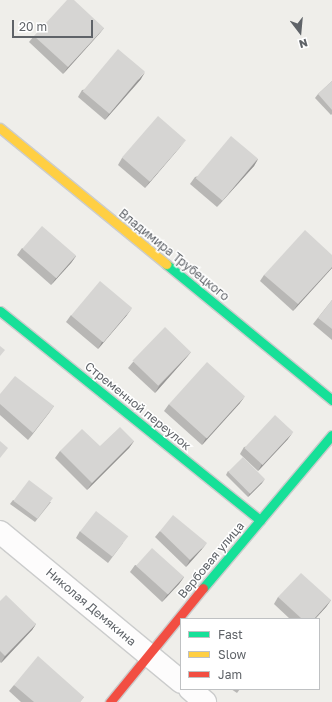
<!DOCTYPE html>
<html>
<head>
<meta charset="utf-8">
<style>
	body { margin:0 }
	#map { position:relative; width:332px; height:702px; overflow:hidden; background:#efeeea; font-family:"Golos Text",sans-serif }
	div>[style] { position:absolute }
	.roads { filter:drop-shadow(1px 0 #cbcccc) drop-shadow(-1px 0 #cbcccc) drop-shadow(0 1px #cbcccc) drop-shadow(0 -1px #cbcccc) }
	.street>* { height:22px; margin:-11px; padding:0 11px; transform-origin:11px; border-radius:11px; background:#fdfcfc }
	.fast>* { height:9px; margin:-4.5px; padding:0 4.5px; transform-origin:4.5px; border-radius:4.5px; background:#16e098 }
	.slow>* { height:9px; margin:-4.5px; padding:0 4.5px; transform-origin:4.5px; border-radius:4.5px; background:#ffcf43 }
	.jam>* { height:9px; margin:-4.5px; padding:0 4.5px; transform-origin:4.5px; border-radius:4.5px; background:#f24e42 }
	.wall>* { inset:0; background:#b8b7b5 }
	.shaded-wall>* { inset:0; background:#969594 }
	.building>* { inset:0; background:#d6d5d3; transform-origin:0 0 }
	span { translate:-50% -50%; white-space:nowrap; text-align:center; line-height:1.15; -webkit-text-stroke:3px #fff; paint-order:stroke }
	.street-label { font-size:12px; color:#5f6368 }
	.legend { position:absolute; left:180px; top:618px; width:140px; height:72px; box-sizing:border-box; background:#fff; border:1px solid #bfc1c3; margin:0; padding:5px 7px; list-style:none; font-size:12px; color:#5f6368 }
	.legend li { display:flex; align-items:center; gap:8px; height:20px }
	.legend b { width:20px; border:1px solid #bfc1c3 }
	.north { position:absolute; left:280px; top:12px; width:40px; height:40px; -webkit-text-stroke:3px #fff; paint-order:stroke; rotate:164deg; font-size:11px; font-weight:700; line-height:16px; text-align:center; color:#5f6368 }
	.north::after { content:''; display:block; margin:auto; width:14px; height:18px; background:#5f6368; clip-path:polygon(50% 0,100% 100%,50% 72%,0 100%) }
	.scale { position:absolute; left:12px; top:20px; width:81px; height:18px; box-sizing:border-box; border:2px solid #5f6368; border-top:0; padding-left:5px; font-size:12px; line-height:14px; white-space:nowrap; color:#5f6368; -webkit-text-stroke:3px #fff; paint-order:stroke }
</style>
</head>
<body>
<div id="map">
	<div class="roads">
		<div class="street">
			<div style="left:0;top:532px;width:235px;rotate:39.6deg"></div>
			<div style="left:190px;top:689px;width:20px;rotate:41deg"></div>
		</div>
		<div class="fast">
			<div style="left:166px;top:264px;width:215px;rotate:39.3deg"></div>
			<div style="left:0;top:311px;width:334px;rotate:38.8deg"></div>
			<div style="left:203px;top:588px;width:200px;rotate:-49.9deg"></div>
		</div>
		<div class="slow">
			<div style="left:0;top:128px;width:215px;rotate:39.3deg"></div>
		</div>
		<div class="jam">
			<div style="left:110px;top:702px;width:147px;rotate:-50.8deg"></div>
		</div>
	</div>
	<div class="wall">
		<div style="clip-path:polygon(104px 28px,99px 34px,63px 74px,29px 42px,34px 36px)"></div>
		<div style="clip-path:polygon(141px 79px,105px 120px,78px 97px,82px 90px)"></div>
		<div style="clip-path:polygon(332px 81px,332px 114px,331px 115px,315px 98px,318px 94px)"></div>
		<div style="clip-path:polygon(181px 146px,145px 188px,118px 165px,122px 158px)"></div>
		<div style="clip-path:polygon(258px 159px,254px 166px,217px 207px,190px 184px,195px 177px)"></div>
		<div style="clip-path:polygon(22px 248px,76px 256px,71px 263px,51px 285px,17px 255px)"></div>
		<div style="clip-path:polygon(332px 255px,332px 268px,293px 311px,260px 281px,264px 275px)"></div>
		<div style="clip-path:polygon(332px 300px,332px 340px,313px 324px)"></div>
		<div style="clip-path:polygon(71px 315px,127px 315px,98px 349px,66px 322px)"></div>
		<div style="clip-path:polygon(191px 352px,186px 358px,155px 393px,128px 368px,133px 362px)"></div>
		<div style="clip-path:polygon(0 394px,54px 406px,28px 440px,0 415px)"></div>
		<div style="clip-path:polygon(240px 403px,202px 445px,164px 411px,169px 404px)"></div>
		<div style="clip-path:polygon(288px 439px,258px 471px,240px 454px,244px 447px)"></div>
		<div style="clip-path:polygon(134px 441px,129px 448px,87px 490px,55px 458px,60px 451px,100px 446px)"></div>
		<div style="clip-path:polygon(228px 471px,262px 483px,248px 497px,226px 475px)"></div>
		<div style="clip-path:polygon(13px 500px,51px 502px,35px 522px,10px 504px)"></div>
		<div style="clip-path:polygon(80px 531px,123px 543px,108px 563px,76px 538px)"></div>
		<div style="clip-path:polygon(160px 531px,202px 549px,186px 567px,155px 537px)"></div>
		<div style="clip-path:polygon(135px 565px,184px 577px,179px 584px,162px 602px,130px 572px)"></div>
		<div style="clip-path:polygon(278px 597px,331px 600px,326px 607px,315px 619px,290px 619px,274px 604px)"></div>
		<div style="clip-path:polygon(0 601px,36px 624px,32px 630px,1px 663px,0 662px)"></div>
		<div style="clip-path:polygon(14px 685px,84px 697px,80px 702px,21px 702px,9px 691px)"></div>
		<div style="clip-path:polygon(231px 689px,240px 689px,237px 693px)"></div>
	</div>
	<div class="shaded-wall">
		<div style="clip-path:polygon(104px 28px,99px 34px,63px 74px,68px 67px)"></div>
		<div style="clip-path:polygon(145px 72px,141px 79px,105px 120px,109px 114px)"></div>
		<div style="clip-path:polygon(186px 140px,181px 146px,145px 188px,150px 181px)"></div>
		<div style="clip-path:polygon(258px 159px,254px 166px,217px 207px,222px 201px)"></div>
		<div style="clip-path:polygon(76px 256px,71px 263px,51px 285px,56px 278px)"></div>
		<div style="clip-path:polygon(332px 267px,332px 268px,293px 311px,298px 304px)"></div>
		<div style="clip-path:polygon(132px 308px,127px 315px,98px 349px,102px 342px)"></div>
		<div style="clip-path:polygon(191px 352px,186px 358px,155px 393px,159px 386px)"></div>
		<div style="clip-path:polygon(245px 396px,240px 403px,202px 445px,206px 438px)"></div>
		<div style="clip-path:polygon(54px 406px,49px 413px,28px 440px,33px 433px)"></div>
		<div style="clip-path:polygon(293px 432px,288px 439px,258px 471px,262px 464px)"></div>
		<div style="clip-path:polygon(134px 441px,129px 448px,87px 490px,92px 483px)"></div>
		<div style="clip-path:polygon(265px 479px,262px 483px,248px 497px,250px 493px)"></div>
		<div style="clip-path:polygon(207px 543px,202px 549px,186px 567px,190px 560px)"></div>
		<div style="clip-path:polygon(184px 577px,179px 584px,162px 602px,167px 595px)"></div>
		<div style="clip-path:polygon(331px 600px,326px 607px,315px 619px,314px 619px)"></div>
		<div style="clip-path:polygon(36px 624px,32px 630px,1px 663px,5px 656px)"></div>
	</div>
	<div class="building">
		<div style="clip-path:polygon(67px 0,74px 0,104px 28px,68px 67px,34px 36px)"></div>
		<div style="left:118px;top:49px;width:35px;height:55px;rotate:40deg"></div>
		<div style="clip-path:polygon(332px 81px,332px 110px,318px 94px)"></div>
		<div style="left:158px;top:116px;width:37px;height:55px;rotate:41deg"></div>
		<div style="left:231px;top:136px;width:35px;height:55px;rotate:40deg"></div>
		<div style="left:42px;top:226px;width:45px;height:30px;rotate:41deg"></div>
		<div style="clip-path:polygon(305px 230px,332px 255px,332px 267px,298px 304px,264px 275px)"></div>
		<div style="left:100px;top:281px;width:42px;height:45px;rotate:40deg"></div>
		<div style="clip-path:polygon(332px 300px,332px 329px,318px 318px)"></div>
		<div style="left:165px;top:327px;width:36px;height:47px;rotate:44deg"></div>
		<div style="clip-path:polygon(0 346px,5px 350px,0 356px)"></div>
		<div style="left:207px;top:362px;width:51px;height:57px;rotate:42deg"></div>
		<div style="clip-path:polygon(15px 376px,54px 406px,33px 433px,0 404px,0 394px)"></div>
		<div style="left:275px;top:415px;width:25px;height:45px;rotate:43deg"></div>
		<div style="clip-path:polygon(120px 427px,134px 441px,92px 483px,60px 451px,82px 429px,100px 446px)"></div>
		<div style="clip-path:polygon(0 441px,8px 448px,0 458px)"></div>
		<div style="left:243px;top:457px;width:31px;height:21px;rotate:45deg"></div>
		<div style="left:29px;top:480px;width:30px;height:26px;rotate:37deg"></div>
		<div style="left:96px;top:511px;width:41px;height:26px;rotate:38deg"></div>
		<div style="clip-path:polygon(173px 515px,207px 543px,190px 560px,160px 531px)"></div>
		<div style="left:152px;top:548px;width:43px;height:24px;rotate:42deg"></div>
		<div style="clip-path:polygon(301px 573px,331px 600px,314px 619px,302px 619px,278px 597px)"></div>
		<div style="clip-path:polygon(6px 595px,36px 624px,5px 656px,0 651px,0 601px)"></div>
		<div style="clip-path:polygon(38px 656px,84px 697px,80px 702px,34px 702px,14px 685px)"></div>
	</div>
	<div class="street-label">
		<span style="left:174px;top:255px;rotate:39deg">Владимира Трубецкого</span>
		<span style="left:138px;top:406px;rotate:39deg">Стременной переулок</span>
		<span style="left:211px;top:560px;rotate:-50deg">Вербовая улица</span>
		<span style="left:91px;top:607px;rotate:40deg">Николая Демякина</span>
	</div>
	<ul class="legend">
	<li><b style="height:5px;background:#16e098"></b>Fast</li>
	<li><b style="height:5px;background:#ffcf43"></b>Slow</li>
	<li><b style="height:5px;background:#f24e42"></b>Jam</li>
	</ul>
	<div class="north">N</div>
	<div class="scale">20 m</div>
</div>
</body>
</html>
